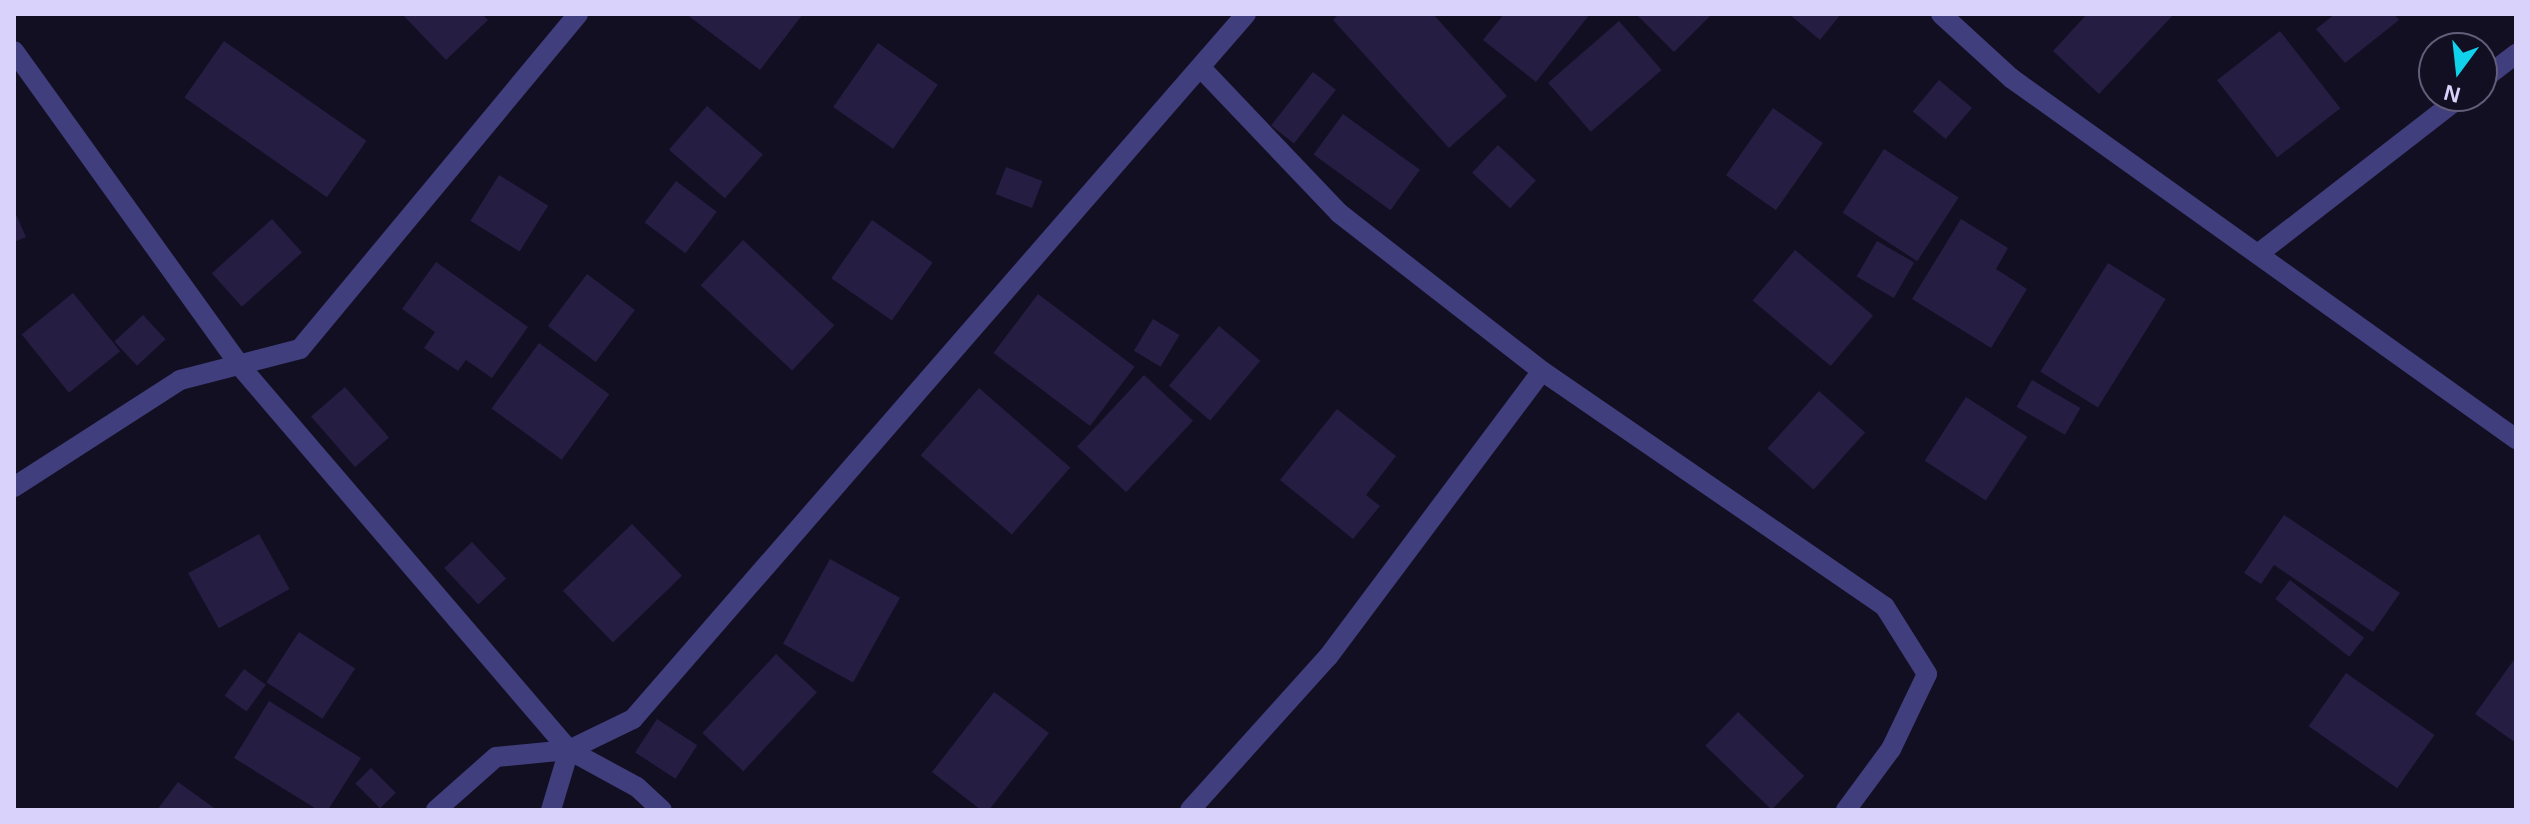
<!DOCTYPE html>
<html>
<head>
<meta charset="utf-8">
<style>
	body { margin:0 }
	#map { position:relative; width:2530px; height:824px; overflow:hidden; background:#130f22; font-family:Arial,sans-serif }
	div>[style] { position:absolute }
	.building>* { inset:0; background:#251d42; transform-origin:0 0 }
	.street>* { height:20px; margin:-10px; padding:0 10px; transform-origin:10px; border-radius:10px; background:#413e7e }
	span { translate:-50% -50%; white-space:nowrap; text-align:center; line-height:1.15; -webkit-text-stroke:6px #130f22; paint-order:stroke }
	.frame { position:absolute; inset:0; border:16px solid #d9d3fc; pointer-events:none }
	.north { position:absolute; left:2418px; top:32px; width:80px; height:80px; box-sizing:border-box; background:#130f22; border:2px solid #625d79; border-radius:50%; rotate:195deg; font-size:22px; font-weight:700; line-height:32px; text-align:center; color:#d9d3fc }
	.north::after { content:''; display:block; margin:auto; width:28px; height:36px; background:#10d2eb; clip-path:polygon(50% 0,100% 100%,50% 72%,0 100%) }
</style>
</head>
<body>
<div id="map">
	<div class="building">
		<div style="clip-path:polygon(402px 14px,482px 14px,488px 20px,446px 60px)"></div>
		<div style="clip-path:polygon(686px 14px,803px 14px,760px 70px)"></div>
		<div style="clip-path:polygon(1339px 14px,1433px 14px,1507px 96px,1449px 148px,1333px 20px)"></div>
		<div style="clip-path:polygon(1504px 14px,1590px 14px,1536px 82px,1483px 40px)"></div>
		<div style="clip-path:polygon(1636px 14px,1712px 14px,1674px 52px)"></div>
		<div style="clip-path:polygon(1789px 14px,1841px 14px,1820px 40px)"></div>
		<div style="clip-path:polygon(2087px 14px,2174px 14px,2099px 94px,2053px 51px)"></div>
		<div style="clip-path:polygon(2335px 14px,2394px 14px,2399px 20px,2345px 63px,2316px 29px)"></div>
		<div style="left:1619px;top:21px;width:65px;height:94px;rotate:49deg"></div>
		<div style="left:2280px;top:31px;width:98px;height:80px;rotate:52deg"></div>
		<div style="left:224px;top:41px;width:174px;height:69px;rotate:35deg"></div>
		<div style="left:878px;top:43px;width:73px;height:78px;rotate:35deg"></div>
		<div style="left:1313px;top:72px;width:29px;height:68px;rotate:38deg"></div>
		<div style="left:1939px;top:80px;width:43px;height:41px;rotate:40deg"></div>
		<div style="left:707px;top:106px;width:74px;height:58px;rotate:41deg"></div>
		<div style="left:1773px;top:108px;width:61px;height:82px;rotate:35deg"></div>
		<div style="left:1343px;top:114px;width:95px;height:50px;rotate:36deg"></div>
		<div style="left:1498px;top:145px;width:52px;height:38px;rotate:43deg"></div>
		<div style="left:1884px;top:149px;width:89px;height:76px;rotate:33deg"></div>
		<div style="left:1006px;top:167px;width:39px;height:29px;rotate:21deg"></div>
		<div style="left:499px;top:175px;width:58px;height:54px;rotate:32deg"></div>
		<div style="left:676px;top:181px;width:51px;height:52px;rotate:37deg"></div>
		<div style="clip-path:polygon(14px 210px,26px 237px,14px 242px)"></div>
		<div style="left:272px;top:219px;width:45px;height:81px;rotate:48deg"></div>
		<div style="clip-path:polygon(1961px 219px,2008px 248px,1996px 269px,2027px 289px,1991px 348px,1912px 299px)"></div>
		<div style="left:872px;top:220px;width:74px;height:71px;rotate:35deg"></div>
		<div style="left:743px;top:240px;width:125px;height:62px;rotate:43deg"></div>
		<div style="left:1877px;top:241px;width:43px;height:41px;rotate:30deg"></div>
		<div style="left:1795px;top:250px;width:102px;height:66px;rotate:40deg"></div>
		<div style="clip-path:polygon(436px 262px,528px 327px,492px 378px,466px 360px,458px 371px,424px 348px,435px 332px,402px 309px)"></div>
		<div style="left:2108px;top:263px;width:68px;height:128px;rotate:32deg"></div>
		<div style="left:587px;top:274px;width:60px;height:65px;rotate:37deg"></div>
		<div style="left:73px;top:293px;width:75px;height:66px;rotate:51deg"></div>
		<div style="left:1038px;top:294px;width:121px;height:74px;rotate:37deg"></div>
		<div style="left:143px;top:315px;width:33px;height:39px;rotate:47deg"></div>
		<div style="left:1153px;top:319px;width:31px;height:37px;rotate:31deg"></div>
		<div style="left:1219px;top:326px;width:54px;height:78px;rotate:40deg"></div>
		<div style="left:539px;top:343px;width:87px;height:81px;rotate:36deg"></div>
		<div style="left:1144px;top:375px;width:67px;height:98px;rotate:43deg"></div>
		<div style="left:2032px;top:380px;width:56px;height:31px;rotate:30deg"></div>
		<div style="left:345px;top:387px;width:67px;height:45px;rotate:49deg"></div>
		<div style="left:979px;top:388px;width:121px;height:89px;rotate:41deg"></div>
		<div style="left:1819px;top:391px;width:62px;height:77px;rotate:42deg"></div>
		<div style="left:1966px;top:397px;width:73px;height:76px;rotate:33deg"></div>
		<div style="clip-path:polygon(1337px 409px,1396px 456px,1366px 495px,1380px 506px,1353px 539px,1280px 480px)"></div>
		<div style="clip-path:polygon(2284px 515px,2400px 593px,2373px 632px,2274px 565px,2261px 584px,2244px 573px)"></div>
		<div style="left:632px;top:524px;width:72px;height:96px;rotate:46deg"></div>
		<div style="left:259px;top:534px;width:63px;height:81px;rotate:61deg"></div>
		<div style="left:472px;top:542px;width:50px;height:38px;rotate:47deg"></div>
		<div style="left:830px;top:559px;width:80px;height:97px;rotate:29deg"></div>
		<div style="left:2290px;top:580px;width:94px;height:24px;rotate:38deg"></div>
		<div style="left:299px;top:632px;width:67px;height:60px;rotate:33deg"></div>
		<div style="left:776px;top:654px;width:56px;height:108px;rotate:43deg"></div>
		<div style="clip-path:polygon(2516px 657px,2516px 743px,2475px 714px)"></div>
		<div style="left:244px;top:669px;width:27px;height:33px;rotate:36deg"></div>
		<div style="left:2346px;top:673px;width:108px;height:65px;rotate:35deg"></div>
		<div style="clip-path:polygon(994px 692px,1049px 733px,989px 810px,981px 810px,932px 772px)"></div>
		<div style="clip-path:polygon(269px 701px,361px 758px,328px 810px,318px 810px,234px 758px)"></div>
		<div style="left:1738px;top:712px;width:92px;height:47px;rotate:44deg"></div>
		<div style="left:657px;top:719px;width:48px;height:40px;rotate:33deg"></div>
		<div style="left:371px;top:768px;width:35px;height:22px;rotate:45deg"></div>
		<div style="clip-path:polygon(178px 782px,217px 810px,157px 810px)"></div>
	</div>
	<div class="street">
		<div style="left:1941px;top:14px;width:95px;rotate:42.4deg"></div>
		<div style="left:2011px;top:78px;width:621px;rotate:35.56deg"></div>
		<div style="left:14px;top:51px;width:388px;rotate:54.3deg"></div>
		<div style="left:240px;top:366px;width:506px;rotate:49.41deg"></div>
		<div style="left:569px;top:750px;width:77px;rotate:28.6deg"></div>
		<div style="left:637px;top:787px;width:34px;rotate:43deg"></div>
		<div style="left:1202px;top:69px;width:199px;rotate:46.4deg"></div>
		<div style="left:1339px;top:213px;width:257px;rotate:37.9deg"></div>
		<div style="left:1542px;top:371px;width:416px;rotate:34.5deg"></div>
		<div style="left:1885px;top:607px;width:79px;rotate:57.9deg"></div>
		<div style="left:1927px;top:674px;width:83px;rotate:115.6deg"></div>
		<div style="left:1891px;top:749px;width:76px;rotate:126.4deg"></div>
		<div style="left:2482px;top:80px;width:43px;rotate:-37.4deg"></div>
		<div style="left:2258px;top:254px;width:258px;rotate:-37.8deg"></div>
		<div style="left:14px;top:487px;width:197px;rotate:-32.8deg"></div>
		<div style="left:180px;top:380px;width:124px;rotate:-14.5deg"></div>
		<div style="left:300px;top:349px;width:435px;rotate:-50.3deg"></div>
		<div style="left:436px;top:810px;width:80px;rotate:-41.5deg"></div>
		<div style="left:496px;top:757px;width:73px;rotate:-5.5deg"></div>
		<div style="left:569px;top:750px;width:71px;rotate:-25.8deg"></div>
		<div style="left:633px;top:719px;width:934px;rotate:-48.99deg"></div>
		<div style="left:551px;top:810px;width:63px;rotate:-73.3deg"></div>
		<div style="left:1190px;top:810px;width:206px;rotate:-48deg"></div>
		<div style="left:1328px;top:657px;width:357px;rotate:-53.2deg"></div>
	</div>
	<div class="frame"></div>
	<div class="north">N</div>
</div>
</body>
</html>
